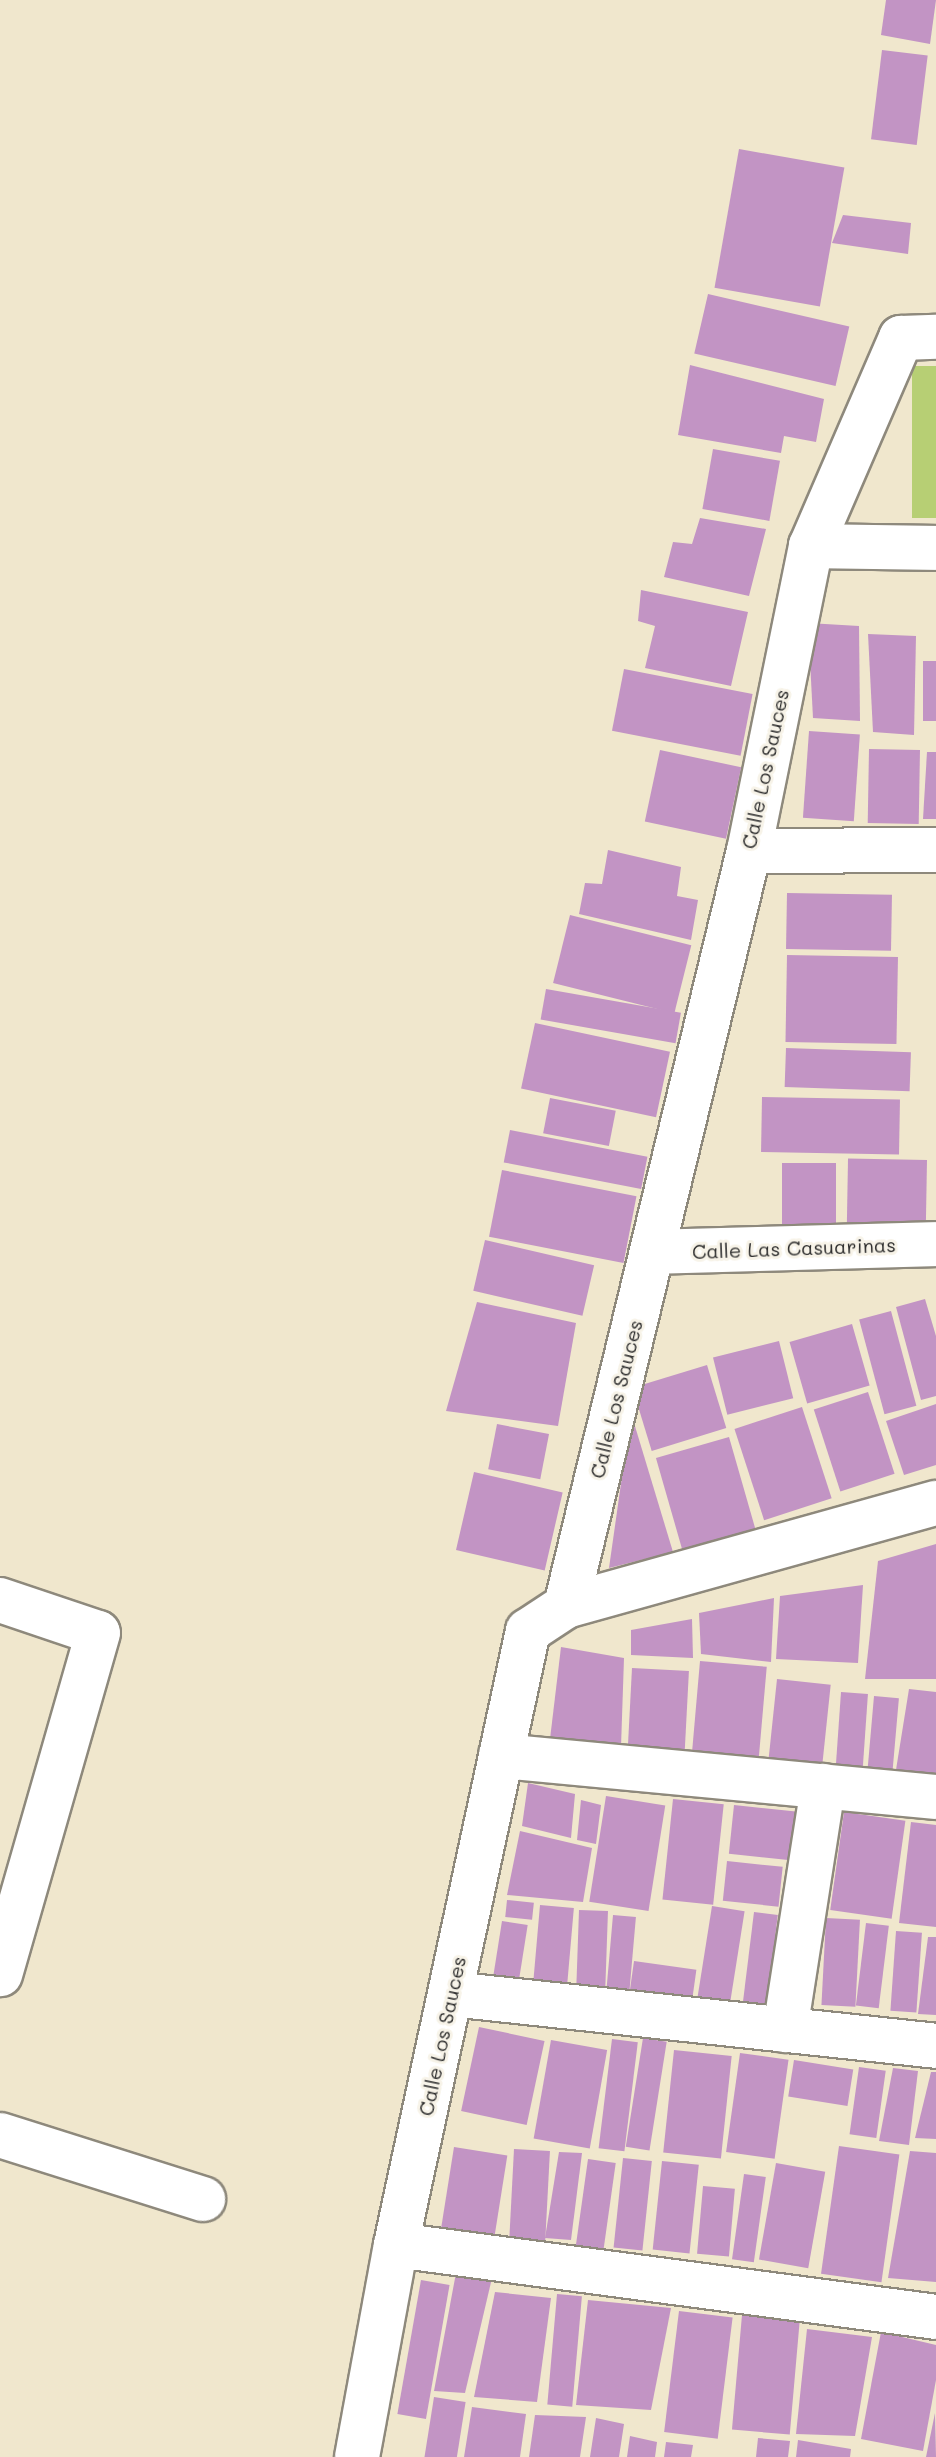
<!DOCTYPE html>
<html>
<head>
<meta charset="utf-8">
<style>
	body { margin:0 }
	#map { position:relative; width:936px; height:2457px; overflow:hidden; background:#f0e7cd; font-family:Mali,sans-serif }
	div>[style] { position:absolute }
	.green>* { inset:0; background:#b7cf74; transform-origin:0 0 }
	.building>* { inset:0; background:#c294c4; transform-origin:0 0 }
	.roads { filter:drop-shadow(2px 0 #8e897c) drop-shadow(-2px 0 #8e897c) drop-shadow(0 2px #8e897c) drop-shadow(0 -2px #8e897c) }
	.minor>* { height:44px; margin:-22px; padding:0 22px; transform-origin:22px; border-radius:22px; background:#fff }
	span { translate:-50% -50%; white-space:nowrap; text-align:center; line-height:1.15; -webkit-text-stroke:6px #f7f3e8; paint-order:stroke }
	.street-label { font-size:20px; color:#2b2b2b }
</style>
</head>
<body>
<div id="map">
	<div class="green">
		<div style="left:912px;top:366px;width:24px;height:152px"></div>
	</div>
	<div class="building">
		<div style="clip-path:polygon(886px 0,936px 0,930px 44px,881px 35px)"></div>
		<div style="left:882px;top:50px;width:46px;height:90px;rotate:7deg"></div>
		<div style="left:739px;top:149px;width:107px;height:141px;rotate:10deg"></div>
		<div style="clip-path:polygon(843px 215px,911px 223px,908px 254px,832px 243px)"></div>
		<div style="left:708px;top:294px;width:145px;height:61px;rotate:13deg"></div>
		<div style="clip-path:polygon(690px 365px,824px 399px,816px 442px,784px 436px,781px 453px,678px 435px)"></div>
		<div style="left:713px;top:449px;width:68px;height:61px;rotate:10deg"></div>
		<div style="clip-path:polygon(700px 518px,766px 529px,749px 596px,664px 577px,673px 542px,692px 544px)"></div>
		<div style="clip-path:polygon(641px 590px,748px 612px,731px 686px,645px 668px,655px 626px,638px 621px)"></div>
		<div style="clip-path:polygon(808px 623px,859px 626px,860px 721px,813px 718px)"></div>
		<div style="clip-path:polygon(868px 634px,916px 636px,914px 735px,873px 732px)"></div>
		<div style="left:923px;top:661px;width:13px;height:60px"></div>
		<div style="left:624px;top:669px;width:131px;height:63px;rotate:11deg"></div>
		<div style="left:809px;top:731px;width:51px;height:87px;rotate:4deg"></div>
		<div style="left:869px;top:749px;width:51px;height:74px;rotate:1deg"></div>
		<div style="left:660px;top:750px;width:83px;height:73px;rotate:12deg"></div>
		<div style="clip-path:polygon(927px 752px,936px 752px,936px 819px,923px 819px)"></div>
		<div style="clip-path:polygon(608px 850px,681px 867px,677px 896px,698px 900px,691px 940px,579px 914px,585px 883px,602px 884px)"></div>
		<div style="left:787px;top:893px;width:105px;height:56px;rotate:1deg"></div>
		<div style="left:570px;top:915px;width:125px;height:70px;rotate:14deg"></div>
		<div style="left:787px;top:955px;width:111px;height:87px;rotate:1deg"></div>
		<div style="left:546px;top:989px;width:137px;height:31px;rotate:10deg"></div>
		<div style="left:535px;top:1023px;width:138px;height:67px;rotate:12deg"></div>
		<div style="left:786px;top:1048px;width:125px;height:39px;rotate:2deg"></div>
		<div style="left:762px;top:1097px;width:138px;height:55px;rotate:1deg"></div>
		<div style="left:550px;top:1098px;width:67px;height:36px;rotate:11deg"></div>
		<div style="left:510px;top:1130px;width:140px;height:33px;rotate:11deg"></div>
		<div style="left:927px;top:1160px;width:69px;height:79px;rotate:91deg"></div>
		<div style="left:836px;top:1163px;width:70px;height:54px;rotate:90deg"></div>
		<div style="left:502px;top:1170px;width:137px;height:68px;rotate:11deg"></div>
		<div style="left:485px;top:1240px;width:112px;height:52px;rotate:13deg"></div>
		<div style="clip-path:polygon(925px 1299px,936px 1336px,936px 1396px,921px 1400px,896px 1307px)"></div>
		<div style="clip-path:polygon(477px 1302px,576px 1323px,558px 1426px,446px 1411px)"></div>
		<div style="left:891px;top:1311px;width:98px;height:33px;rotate:75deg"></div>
		<div style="left:852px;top:1324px;width:64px;height:65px;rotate:74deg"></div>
		<div style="left:779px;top:1341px;width:59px;height:68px;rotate:76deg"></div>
		<div style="left:707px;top:1365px;width:66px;height:78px;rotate:73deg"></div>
		<div style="left:868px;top:1392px;width:86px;height:57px;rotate:72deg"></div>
		<div style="clip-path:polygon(936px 1404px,936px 1465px,904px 1475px,886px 1421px)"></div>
		<div style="left:802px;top:1407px;width:96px;height:71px;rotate:72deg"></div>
		<div style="clip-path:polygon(631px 1413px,673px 1552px,609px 1568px)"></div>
		<div style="left:497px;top:1424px;width:53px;height:46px;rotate:11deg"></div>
		<div style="left:729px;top:1437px;width:97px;height:76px;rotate:74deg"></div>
		<div style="left:474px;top:1472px;width:91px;height:80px;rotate:13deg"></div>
		<div style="clip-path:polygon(936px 1544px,936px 1679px,865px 1679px,878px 1561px)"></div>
		<div style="clip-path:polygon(863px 1585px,858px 1663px,776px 1659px,780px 1596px)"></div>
		<div style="clip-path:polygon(774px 1598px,771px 1662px,701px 1654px,699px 1613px)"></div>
		<div style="clip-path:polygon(692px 1619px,693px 1658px,631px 1655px,631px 1630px)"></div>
		<div style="clip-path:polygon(561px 1647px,624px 1658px,621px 1747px,550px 1739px)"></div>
		<div style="left:700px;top:1661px;width:67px;height:95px;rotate:5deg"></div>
		<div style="left:632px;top:1668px;width:57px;height:80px;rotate:3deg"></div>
		<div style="left:777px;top:1679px;width:54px;height:81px;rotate:6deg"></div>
		<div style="clip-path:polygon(909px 1689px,936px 1692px,936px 1781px,895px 1776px)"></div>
		<div style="left:841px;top:1692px;width:27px;height:77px;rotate:4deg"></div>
		<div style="left:874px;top:1696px;width:25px;height:75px;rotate:5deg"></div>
		<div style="clip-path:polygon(528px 1783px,575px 1794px,571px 1838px,522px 1826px)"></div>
		<div style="left:606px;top:1796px;width:60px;height:107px;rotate:9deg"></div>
		<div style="left:673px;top:1799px;width:51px;height:101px;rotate:6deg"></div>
		<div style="clip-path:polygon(581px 1800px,601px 1805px,596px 1844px,577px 1840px)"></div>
		<div style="left:734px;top:1805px;width:62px;height:49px;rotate:6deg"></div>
		<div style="left:844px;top:1812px;width:62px;height:99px;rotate:8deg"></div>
		<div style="clip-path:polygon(911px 1822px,936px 1825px,936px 1927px,899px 1923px)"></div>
		<div style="clip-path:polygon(520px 1831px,592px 1848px,583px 1902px,507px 1895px)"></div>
		<div style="left:727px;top:1861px;width:56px;height:40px;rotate:6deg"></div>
		<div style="left:507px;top:1900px;width:27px;height:17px;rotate:6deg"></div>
		<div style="left:540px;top:1905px;width:34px;height:81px;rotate:5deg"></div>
		<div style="left:712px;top:1906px;width:33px;height:99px;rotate:9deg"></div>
		<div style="left:579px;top:1910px;width:29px;height:81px;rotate:2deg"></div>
		<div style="left:754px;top:1912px;width:24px;height:98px;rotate:7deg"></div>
		<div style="left:613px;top:1915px;width:23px;height:78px;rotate:5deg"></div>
		<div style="left:826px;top:1918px;width:34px;height:87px;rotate:3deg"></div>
		<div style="left:502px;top:1921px;width:26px;height:64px;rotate:9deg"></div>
		<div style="left:866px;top:1923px;width:23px;height:83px;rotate:7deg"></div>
		<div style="left:896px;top:1931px;width:26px;height:80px;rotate:4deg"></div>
		<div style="clip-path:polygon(928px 1937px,936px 1937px,936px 2015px,918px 2014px)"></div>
		<div style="left:634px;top:1961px;width:63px;height:33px;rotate:8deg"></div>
		<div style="left:479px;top:2027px;width:67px;height:86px;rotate:12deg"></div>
		<div style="left:643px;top:2038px;width:24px;height:110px;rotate:9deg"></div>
		<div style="left:612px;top:2039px;width:26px;height:110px;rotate:7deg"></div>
		<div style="left:551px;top:2040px;width:57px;height:100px;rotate:10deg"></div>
		<div style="left:674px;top:2050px;width:58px;height:103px;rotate:6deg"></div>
		<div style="left:740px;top:2053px;width:49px;height:100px;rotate:8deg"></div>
		<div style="left:794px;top:2060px;width:60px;height:37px;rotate:9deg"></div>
		<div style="left:859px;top:2067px;width:27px;height:68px;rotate:8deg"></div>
		<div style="clip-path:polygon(893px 2068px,918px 2071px,909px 2145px,879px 2141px)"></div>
		<div style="clip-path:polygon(931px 2072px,936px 2072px,936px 2139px,915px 2138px)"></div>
		<div style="left:839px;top:2146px;width:61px;height:129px;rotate:8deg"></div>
		<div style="left:454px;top:2147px;width:54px;height:92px;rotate:9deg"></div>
		<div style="left:514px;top:2149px;width:36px;height:90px;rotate:3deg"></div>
		<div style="clip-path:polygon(910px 2151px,936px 2153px,936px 2282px,888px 2278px)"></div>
		<div style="clip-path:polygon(559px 2152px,582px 2153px,571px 2240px,545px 2238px)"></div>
		<div style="left:623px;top:2158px;width:29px;height:90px;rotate:6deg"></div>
		<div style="left:588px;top:2159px;width:28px;height:88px;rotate:8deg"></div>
		<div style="left:662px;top:2161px;width:37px;height:89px;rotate:6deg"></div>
		<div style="left:776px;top:2163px;width:50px;height:98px;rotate:10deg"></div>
		<div style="left:744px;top:2174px;width:22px;height:86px;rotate:8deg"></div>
		<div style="left:703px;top:2186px;width:32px;height:68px;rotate:5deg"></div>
		<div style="clip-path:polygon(456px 2273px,492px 2278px,465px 2393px,434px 2391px)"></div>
		<div style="left:421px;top:2280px;width:29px;height:136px;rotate:10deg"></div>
		<div style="clip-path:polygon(495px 2292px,551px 2298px,537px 2402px,474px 2397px)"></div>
		<div style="left:557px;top:2294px;width:25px;height:111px;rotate:5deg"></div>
		<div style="clip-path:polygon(588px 2300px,671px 2308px,651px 2410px,576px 2405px)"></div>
		<div style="left:679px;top:2311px;width:54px;height:122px;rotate:7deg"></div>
		<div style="left:742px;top:2315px;width:58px;height:115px;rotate:5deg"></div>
		<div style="clip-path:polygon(807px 2329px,872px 2337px,855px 2436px,796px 2434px)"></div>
		<div style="clip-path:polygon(881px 2332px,936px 2345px,936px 2380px,923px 2451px,861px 2439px)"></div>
		<div style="left:434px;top:2397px;width:32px;height:61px;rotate:9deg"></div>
		<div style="clip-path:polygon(472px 2407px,526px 2414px,520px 2457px,464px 2457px)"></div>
		<div style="clip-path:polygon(935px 2413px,936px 2457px,926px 2457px)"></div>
		<div style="clip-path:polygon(535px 2415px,586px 2417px,580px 2457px,529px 2457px)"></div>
		<div style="clip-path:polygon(596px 2418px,624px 2424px,619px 2457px,590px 2457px)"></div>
		<div style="clip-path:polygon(630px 2436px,657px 2442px,655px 2457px,627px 2457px)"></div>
		<div style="clip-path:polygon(758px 2438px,790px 2441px,788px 2457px,756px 2457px)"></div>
		<div style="clip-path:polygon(798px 2440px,851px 2449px,850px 2457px,796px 2457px)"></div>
		<div style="clip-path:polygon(666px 2442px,693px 2445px,691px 2457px,664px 2457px)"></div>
	</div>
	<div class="roads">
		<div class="minor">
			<div style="left:811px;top:546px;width:125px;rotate:0.9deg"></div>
			<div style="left:749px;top:851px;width:187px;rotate:-0.3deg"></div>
			<div style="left:653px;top:1252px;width:283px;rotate:-1.6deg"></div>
			<div style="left:0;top:1600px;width:103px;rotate:18.6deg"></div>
			<div style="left:98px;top:1633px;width:355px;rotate:106deg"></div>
			<div style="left:566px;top:1606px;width:384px;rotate:-15.6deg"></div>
			<div style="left:501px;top:1756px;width:437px;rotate:5.4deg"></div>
			<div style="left:451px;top:1994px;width:488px;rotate:6.1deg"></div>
			<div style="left:785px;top:2030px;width:247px;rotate:-81.1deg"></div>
			<div style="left:0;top:2135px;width:213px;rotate:17.5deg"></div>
			<div style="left:396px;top:2245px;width:545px;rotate:7.59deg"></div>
			<div style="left:357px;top:2457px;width:216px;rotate:-79.6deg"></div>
			<div style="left:396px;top:2245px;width:628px;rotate:-77.87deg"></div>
			<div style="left:528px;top:1631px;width:45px;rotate:-33.3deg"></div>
			<div style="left:566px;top:1606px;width:777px;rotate:-76.38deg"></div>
			<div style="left:749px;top:851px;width:311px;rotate:-78.5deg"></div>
			<div style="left:811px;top:546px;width:227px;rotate:-66.6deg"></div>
			<div style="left:901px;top:338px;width:35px;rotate:-2deg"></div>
		</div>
	</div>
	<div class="street-label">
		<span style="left:765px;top:769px;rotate:-78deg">Calle Los Sauces</span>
		<span style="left:794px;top:1248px;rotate:-2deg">Calle Las Casuarinas</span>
		<span style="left:616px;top:1399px;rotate:-76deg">Calle Los Sauces</span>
		<span style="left:442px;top:2036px;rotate:-78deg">Calle Los Sauces</span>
	</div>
</div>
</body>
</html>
